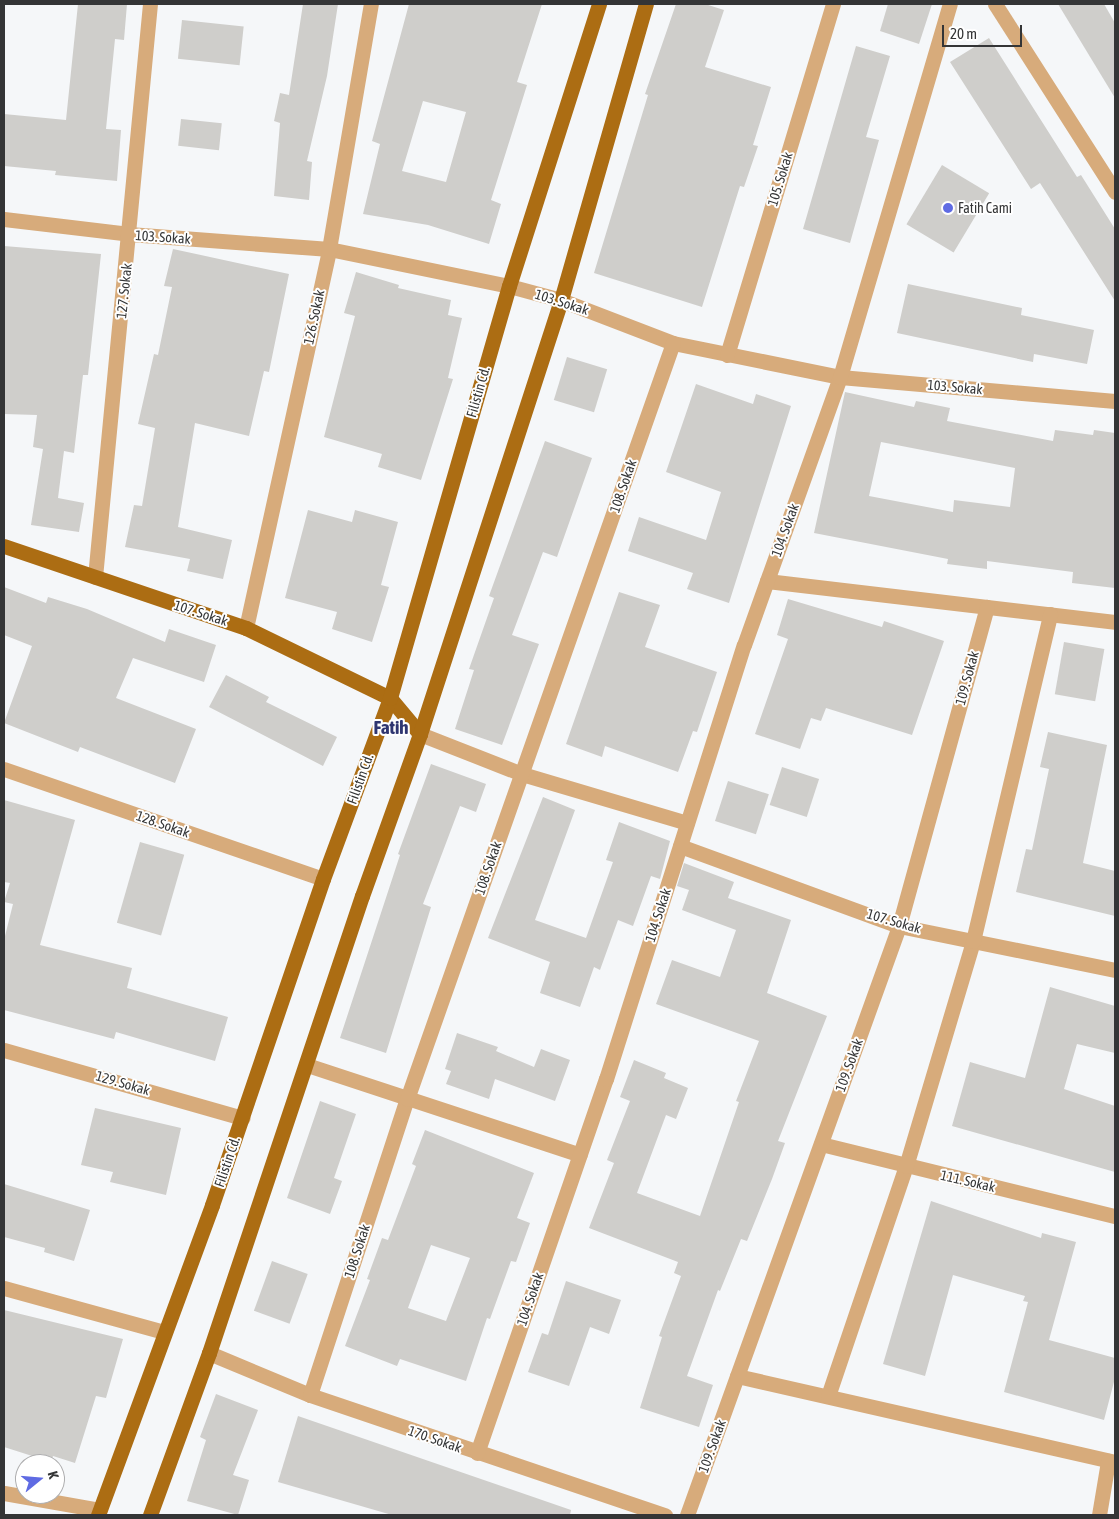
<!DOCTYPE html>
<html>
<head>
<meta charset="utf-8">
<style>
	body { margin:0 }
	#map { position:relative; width:1119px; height:1519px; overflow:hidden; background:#f5f7f9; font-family:"Asap Condensed",sans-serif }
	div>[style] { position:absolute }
	.building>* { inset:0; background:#cfcecb; transform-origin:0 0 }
	.minor>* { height:15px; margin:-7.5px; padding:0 7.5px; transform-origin:7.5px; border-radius:7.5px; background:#d7ab7b }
	.major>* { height:15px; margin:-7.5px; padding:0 7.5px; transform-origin:7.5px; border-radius:7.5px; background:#ac6d13 }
	.dots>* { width:14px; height:14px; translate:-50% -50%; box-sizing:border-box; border:2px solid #fff; border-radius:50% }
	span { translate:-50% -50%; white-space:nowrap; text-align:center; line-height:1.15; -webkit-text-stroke:4px #fff; paint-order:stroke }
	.street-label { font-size:14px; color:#343536 }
	.poi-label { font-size:14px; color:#343536 }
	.left { translate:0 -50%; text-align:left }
	.district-label { font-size:19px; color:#2f3671; font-weight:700 }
	.frame { position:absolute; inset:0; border:5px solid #343536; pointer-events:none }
	.north { position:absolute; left:15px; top:1454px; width:50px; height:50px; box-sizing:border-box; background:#fff; border:1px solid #aeaeaf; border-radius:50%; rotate:73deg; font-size:14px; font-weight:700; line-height:20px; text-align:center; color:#343536 }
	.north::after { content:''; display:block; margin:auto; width:18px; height:22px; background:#5f6be3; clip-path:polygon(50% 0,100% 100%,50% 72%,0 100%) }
	.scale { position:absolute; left:942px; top:25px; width:80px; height:22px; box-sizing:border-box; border:2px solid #343536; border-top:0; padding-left:6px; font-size:15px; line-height:18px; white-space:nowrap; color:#343536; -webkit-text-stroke:4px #fff; paint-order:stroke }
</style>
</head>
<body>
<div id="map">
	<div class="building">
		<div style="clip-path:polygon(78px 4px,127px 4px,124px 40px,115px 39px,106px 129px,121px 130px,117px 181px,55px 175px,56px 171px,4px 166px,4px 114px,66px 120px)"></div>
		<div style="clip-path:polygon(303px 4px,338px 4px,327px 76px,307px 161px,312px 162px,309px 200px,274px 196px,280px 123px,274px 121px,280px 93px,289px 95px)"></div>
		<div style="clip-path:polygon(evenodd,409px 4px,542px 4px,517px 82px,527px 85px,491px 200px,501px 204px,489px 244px,428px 225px,363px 214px,380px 144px,372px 141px,409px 4px,423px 101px,466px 112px,446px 182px,402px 171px,423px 101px)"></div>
		<div style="clip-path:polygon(676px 4px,705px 4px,724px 10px,705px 67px,771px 87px,753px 145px,758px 146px,744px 187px,740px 186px,702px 307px,594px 273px,648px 95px,645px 94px)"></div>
		<div style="clip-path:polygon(888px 4px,932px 4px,919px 44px,880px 31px)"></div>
		<div style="clip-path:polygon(1058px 4px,1104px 4px,1115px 23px,1115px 98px)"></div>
		<div style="left:182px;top:20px;width:62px;height:39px;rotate:6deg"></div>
		<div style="clip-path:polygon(989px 38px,1077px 177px,1081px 175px,1115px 229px,1115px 301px,1040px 183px,1031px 189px,950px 62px)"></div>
		<div style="clip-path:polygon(856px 46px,890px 56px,866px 137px,879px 140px,850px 243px,803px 229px)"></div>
		<div style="left:181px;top:119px;width:41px;height:27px;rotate:6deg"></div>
		<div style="left:942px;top:165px;width:55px;height:69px;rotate:31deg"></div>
		<div style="clip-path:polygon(4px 246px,101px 254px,88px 375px,83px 375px,74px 453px,64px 451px,58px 498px,84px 503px,79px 532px,31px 525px,43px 449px,33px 447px,37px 415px,4px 414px)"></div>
		<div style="clip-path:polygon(173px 249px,289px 274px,269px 372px,264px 371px,249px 436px,195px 423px,178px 527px,232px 540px,223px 579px,187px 571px,190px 559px,125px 547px,134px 505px,142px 506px,155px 428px,138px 424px,154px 354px,158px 355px,172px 287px,164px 286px)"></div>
		<div style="clip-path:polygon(356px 272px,399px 285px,398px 288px,451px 300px,448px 315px,462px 318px,448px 378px,453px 379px,421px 480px,378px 467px,382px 454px,324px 437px,355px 316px,344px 313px)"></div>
		<div style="clip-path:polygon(908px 284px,1022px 308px,1021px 315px,1094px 330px,1087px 364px,1034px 354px,1033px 362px,897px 333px)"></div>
		<div style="left:567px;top:357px;width:42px;height:45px;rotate:17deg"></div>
		<div style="clip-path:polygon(696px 384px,753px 404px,756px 394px,791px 406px,729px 603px,687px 589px,693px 573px,628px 551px,639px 517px,706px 540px,721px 492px,666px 472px)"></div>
		<div style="clip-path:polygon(evenodd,845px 392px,914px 407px,916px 401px,950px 408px,947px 421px,1053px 441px,1055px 430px,1093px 435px,1094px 430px,1115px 433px,1115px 588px,1072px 583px,1073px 572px,987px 561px,987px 569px,947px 564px,948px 559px,814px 533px,845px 392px,881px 442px,1015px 468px,1010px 507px,954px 500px,953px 512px,869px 496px,881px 442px)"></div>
		<div style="clip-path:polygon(545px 441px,592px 458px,557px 557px,543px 552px,512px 635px,539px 644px,502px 745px,455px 729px,474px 670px,469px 669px,494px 598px,489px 596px)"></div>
		<div style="clip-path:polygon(308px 510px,352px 522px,355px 510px,398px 522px,381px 585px,389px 587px,372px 642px,332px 629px,337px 612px,285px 598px)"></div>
		<div style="clip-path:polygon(4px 587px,46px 603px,48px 597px,87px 609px,165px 642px,169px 629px,216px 645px,204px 682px,133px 658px,116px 698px,196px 729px,175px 783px,80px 747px,78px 752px,4px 723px,32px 646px,4px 635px)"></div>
		<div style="clip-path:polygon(619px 592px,660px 605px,645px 647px,717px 672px,697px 732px,693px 731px,678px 772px,605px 746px,602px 757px,566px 744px)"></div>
		<div style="clip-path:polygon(788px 599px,882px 627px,884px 621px,944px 641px,912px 735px,826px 708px,821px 721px,811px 718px,800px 749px,755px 734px,788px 639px,777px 635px)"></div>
		<div style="left:1064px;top:642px;width:41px;height:53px;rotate:10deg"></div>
		<div style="clip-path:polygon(226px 675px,269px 697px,266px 702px,337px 737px,323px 766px,209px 707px)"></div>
		<div style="clip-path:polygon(1048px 732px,1107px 745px,1083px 863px,1115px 871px,1115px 916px,1016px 892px,1026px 849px,1032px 850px,1049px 769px,1040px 767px)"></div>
		<div style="clip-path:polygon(431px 764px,486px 784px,476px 812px,460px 806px,423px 904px,431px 907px,386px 1053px,340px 1038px,400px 855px,398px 854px)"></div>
		<div style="left:782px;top:767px;width:39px;height:40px;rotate:18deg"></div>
		<div style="left:728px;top:781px;width:43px;height:42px;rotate:18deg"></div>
		<div style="clip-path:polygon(543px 797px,575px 810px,535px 920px,586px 938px,613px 862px,606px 860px,619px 822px,670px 841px,660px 879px,651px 876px,633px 926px,618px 920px,600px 970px,594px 967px,580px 1007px,540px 993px,550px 962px,488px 938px)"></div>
		<div style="clip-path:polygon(4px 800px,75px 820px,40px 945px,132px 968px,127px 988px,228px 1017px,215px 1061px,116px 1032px,114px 1039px,4px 1010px,4px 940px,13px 904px,4px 902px,10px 883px,4px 882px)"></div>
		<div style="left:140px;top:842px;width:46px;height:84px;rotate:16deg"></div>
		<div style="clip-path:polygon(684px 863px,734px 882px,728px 898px,791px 920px,767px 993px,827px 1016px,778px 1141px,785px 1143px,772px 1179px,747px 1241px,741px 1239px,720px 1291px,718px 1290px,687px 1376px,713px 1385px,699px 1427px,640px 1408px,662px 1337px,659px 1336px,681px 1276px,674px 1273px,678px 1262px,589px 1228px,614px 1163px,607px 1160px,630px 1101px,620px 1097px,634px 1060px,666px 1073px,664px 1078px,688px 1088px,676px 1119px,666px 1115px,637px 1193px,700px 1216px,739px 1102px,736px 1101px,759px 1041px,656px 1004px,672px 960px,720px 977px,736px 930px,682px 910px,689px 890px,677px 886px)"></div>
		<div style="clip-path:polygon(1050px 987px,1115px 1006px,1115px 1053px,1077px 1044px,1064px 1089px,1115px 1106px,1115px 1172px,952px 1126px,970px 1062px,1025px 1078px)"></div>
		<div style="clip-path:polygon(457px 1033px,498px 1047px,496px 1051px,534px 1067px,541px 1049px,570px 1060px,555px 1101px,495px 1079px,489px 1099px,446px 1084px,451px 1071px,445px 1069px)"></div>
		<div style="clip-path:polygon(320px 1101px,356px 1114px,334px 1178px,342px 1181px,330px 1214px,287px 1198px)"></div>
		<div style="clip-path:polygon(95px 1108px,181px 1128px,166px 1195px,110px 1182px,113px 1172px,81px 1165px)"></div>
		<div style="clip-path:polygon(evenodd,425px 1130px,534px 1173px,517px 1218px,530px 1223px,516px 1262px,511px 1261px,490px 1319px,487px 1318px,466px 1381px,400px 1359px,397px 1366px,345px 1346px,370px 1280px,367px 1279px,382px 1238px,388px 1240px,416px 1166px,412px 1164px,425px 1130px,431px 1245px,470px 1258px,446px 1321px,408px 1308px,431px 1245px)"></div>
		<div style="clip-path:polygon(4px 1184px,90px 1210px,74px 1261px,44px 1252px,45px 1248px,4px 1237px)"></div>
		<div style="clip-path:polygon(931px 1201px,1041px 1238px,1042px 1233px,1076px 1242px,1049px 1340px,1115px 1358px,1115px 1378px,1104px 1420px,1004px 1392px,1028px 1302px,1023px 1301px,1025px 1296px,953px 1275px,925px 1376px,883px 1364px)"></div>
		<div style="left:272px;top:1261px;width:38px;height:53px;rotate:20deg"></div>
		<div style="clip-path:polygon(566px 1281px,621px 1300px,609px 1334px,590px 1327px,569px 1386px,528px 1372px,542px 1333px,548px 1335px)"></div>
		<div style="clip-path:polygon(4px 1310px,123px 1339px,106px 1398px,96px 1396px,75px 1463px,53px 1456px,51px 1462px,4px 1447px)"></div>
		<div style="clip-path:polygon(216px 1394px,258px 1410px,233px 1475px,249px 1480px,238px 1515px,187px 1501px,206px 1440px,200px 1437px)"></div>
		<div style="clip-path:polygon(298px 1416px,571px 1510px,570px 1515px,392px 1515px,278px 1482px)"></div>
	</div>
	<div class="minor">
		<div style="left:995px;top:4px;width:223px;rotate:57.4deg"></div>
		<div style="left:4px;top:219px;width:126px;rotate:6.8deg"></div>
		<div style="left:129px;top:234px;width:201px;rotate:4.3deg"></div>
		<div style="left:329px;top:249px;width:184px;rotate:11.6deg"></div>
		<div style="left:509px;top:286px;width:54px;rotate:15.1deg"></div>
		<div style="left:561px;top:300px;width:120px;rotate:21deg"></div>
		<div style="left:673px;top:343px;width:170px;rotate:11.5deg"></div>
		<div style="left:840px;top:377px;width:276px;rotate:5deg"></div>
		<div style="left:727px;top:355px;width:367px;rotate:-73.2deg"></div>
		<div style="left:95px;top:577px;width:576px;rotate:-84.52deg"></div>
		<div style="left:767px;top:581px;width:350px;rotate:6.7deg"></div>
		<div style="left:246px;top:628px;width:388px;rotate:-77.6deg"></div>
		<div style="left:329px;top:249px;width:249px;rotate:-80.3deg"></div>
		<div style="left:420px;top:734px;width:110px;rotate:21.4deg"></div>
		<div style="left:522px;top:774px;width:172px;rotate:16.5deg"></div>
		<div style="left:4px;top:769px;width:337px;rotate:19deg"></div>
		<div style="left:680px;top:846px;width:233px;rotate:20.1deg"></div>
		<div style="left:899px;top:926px;width:220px;rotate:11.5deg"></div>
		<div style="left:4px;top:1050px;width:248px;rotate:15.9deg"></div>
		<div style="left:307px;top:1065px;width:287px;rotate:18.2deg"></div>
		<div style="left:821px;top:1144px;width:303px;rotate:13.8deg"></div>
		<div style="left:4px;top:1288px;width:166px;rotate:15.4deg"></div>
		<div style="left:209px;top:1353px;width:109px;rotate:22.6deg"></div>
		<div style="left:310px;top:1395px;width:375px;rotate:18.7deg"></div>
		<div style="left:737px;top:1376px;width:388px;rotate:12.8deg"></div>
		<div style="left:310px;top:1395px;width:311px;rotate:-71.9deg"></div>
		<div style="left:407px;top:1099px;width:801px;rotate:-70.62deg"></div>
		<div style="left:828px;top:1396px;width:243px;rotate:-71.3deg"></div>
		<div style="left:906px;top:1166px;width:235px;rotate:-73.4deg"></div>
		<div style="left:973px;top:941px;width:336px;rotate:-76.7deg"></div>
		<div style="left:477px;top:1453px;width:396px;rotate:-71deg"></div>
		<div style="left:606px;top:1079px;width:455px;rotate:-72.4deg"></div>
		<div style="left:744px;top:645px;width:285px;rotate:-70.3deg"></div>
		<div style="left:840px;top:377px;width:389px;rotate:-73.6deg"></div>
		<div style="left:4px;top:1493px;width:97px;rotate:10deg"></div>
		<div style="left:687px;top:1515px;width:626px;rotate:-70.2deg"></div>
		<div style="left:899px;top:926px;width:331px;rotate:-74.6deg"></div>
		<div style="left:1099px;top:1515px;width:55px;rotate:-80.5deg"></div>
	</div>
	<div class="major">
		<div style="left:4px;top:546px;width:256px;rotate:18.7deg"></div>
		<div style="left:246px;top:628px;width:160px;rotate:25.9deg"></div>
		<div style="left:390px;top:698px;width:47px;rotate:50.2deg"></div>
		<div style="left:98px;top:1515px;width:330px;rotate:-69.8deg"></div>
		<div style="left:212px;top:1205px;width:344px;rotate:-71.2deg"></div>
		<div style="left:323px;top:879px;width:193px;rotate:-69.7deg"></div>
		<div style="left:390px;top:698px;width:429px;rotate:-73.9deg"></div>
		<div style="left:509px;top:286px;width:296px;rotate:-72.3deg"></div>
		<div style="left:150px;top:1515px;width:172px;rotate:-70deg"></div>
		<div style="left:209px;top:1353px;width:482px;rotate:-71.5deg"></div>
		<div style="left:362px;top:896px;width:172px;rotate:-70.3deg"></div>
		<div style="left:420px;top:734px;width:456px;rotate:-72deg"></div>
		<div style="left:561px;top:300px;width:308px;rotate:-74deg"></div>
	</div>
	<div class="dots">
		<div style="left:948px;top:208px;background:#5f6be3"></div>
	</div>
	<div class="street-label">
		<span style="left:780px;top:179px;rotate:-73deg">105. Sokak</span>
		<span style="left:163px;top:237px;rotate:4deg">103. Sokak</span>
		<span style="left:124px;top:291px;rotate:-84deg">127. Sokak</span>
		<span style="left:562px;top:302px;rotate:18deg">103. Sokak</span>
		<span style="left:314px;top:317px;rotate:-78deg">126. Sokak</span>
		<span style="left:955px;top:387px;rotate:5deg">103. Sokak</span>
		<span style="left:478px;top:392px;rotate:-74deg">Filistin Cd.</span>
		<span style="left:623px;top:486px;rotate:-71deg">108. Sokak</span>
		<span style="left:785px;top:530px;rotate:-70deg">104. Sokak</span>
		<span style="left:201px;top:613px;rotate:18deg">107. Sokak</span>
		<span style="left:967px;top:678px;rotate:-75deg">109. Sokak</span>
		<span style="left:360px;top:779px;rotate:-70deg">Filistin Cd.</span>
		<span style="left:163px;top:824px;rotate:19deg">128. Sokak</span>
		<span style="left:488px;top:868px;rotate:-71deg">108. Sokak</span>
		<span style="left:658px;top:915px;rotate:-72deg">104. Sokak</span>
		<span style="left:894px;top:921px;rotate:16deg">107. Sokak</span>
		<span style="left:849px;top:1065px;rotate:-70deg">109. Sokak</span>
		<span style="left:123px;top:1083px;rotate:16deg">129. Sokak</span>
		<span style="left:227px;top:1162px;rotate:-71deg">Filistin Cd.</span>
		<span style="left:968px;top:1181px;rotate:13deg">111. Sokak</span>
		<span style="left:357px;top:1251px;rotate:-72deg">108. Sokak</span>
		<span style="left:530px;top:1299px;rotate:-71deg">104. Sokak</span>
		<span style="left:435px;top:1439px;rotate:19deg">170. Sokak</span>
		<span style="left:712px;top:1446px;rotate:-70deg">109. Sokak</span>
	</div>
	<div class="poi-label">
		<span class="left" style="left:958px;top:208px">Fatih Cami</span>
	</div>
	<div class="district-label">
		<span style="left:391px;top:728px">Fatih</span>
	</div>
	<div class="frame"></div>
	<div class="north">K</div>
	<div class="scale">20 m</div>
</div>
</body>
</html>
